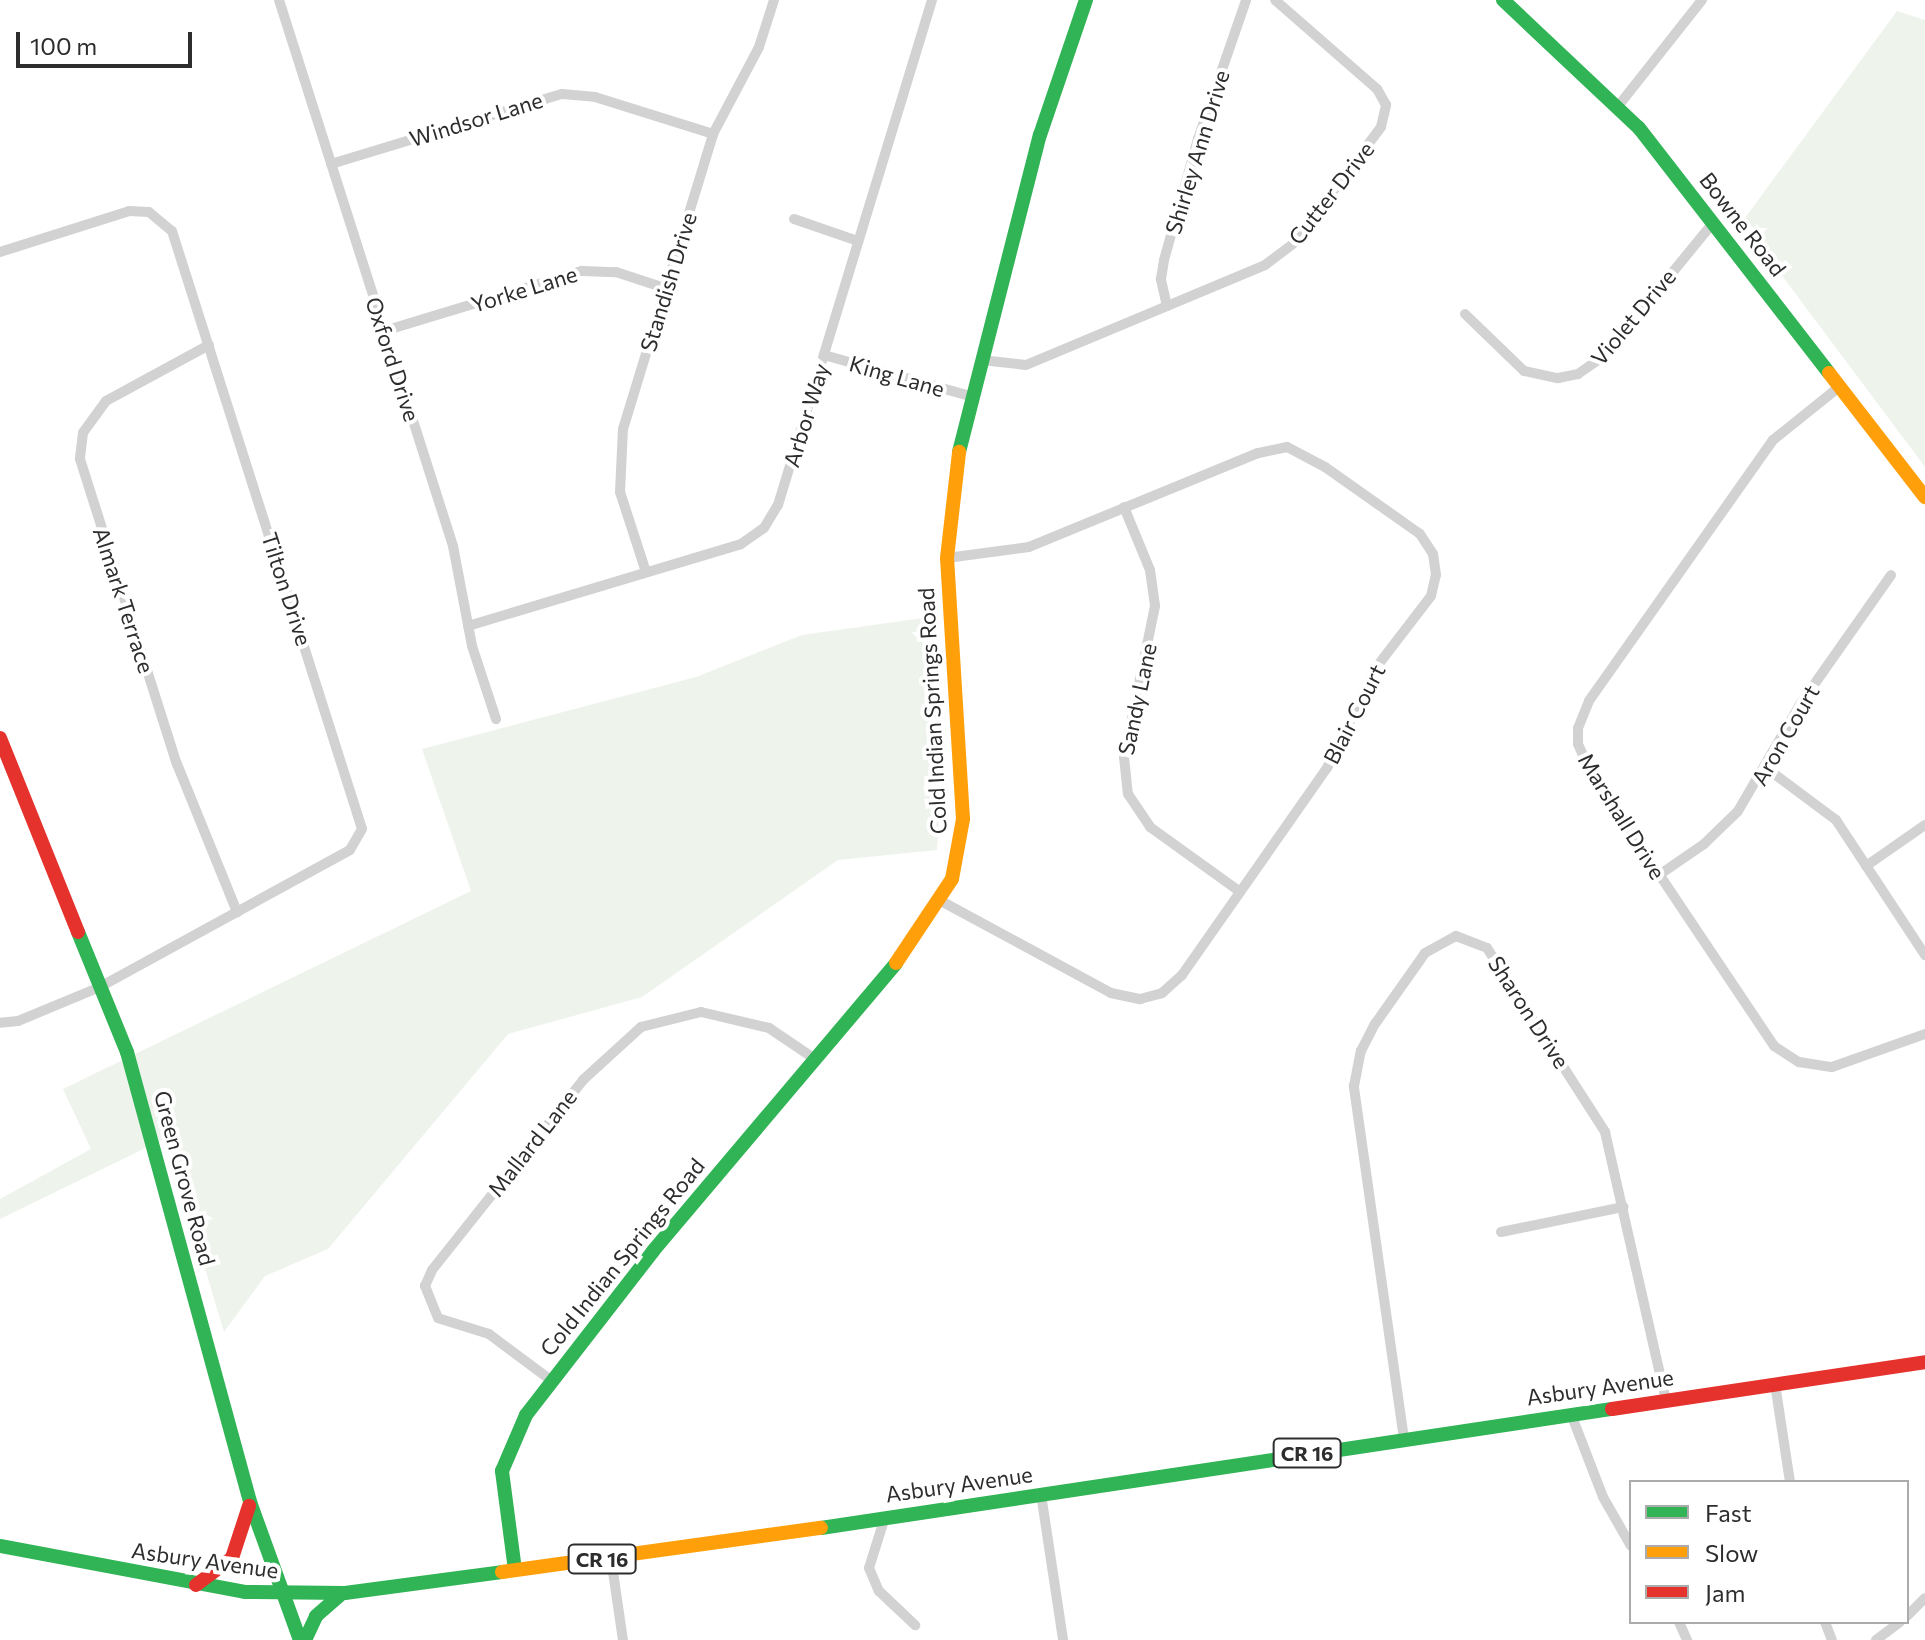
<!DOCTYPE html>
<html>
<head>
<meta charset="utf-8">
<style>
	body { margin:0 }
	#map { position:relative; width:1925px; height:1640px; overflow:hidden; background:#fff; font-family:Commissioner,sans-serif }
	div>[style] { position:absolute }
	.green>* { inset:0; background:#eef3ec }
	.street>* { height:10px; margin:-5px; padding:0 5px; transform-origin:5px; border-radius:5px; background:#d2d2d2 }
	.fast>* { height:14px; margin:-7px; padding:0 7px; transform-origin:7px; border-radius:7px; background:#30b455 }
	.slow>* { height:14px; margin:-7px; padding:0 7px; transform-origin:7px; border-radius:7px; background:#ff9f0a }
	.jam>* { height:14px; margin:-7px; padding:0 7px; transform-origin:7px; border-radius:7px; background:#e5322d }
	span { translate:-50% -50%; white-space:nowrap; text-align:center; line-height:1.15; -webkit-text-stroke:8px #fff; paint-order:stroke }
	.shield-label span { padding:2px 6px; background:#fff; border:2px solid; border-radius:6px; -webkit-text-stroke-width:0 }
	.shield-label { font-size:20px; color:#2d2d2d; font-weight:700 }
	.street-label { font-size:22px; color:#2d2d2d }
	.legend { position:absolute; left:1629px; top:1480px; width:280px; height:144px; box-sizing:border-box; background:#fff; border:2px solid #ababab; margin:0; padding:10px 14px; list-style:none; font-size:24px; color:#2d2d2d }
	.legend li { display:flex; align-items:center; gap:16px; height:40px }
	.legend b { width:40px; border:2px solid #ababab }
	.scale { position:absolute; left:16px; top:32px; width:176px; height:36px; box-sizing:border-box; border:4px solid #2d2d2d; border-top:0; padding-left:10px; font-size:24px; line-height:28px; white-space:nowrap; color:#2d2d2d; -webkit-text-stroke:6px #fff; paint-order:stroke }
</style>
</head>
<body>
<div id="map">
	<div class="green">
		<div style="clip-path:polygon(1897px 11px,1925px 20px,1925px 467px,1742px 222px)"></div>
		<div style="clip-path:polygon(923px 618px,946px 731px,937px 850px,838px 860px,642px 997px,508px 1034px,328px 1249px,265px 1276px,224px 1332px,166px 1138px,0 1219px,0 1199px,91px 1149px,63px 1089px,471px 891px,422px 749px,696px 677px,802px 635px)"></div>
	</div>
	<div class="street">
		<div style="left:279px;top:0;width:573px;rotate:72.32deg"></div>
		<div style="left:453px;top:546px;width:102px;rotate:79.2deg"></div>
		<div style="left:472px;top:646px;width:77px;rotate:71.8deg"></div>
		<div style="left:1619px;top:105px;width:134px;rotate:-51.7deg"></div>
		<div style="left:331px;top:164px;width:241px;rotate:-16.9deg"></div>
		<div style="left:562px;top:94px;width:33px;rotate:5deg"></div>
		<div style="left:595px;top:97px;width:124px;rotate:17.4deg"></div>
		<div style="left:794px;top:219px;width:68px;rotate:19deg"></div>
		<div style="left:0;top:252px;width:135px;rotate:-17.6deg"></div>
		<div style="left:129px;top:211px;width:20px;rotate:3deg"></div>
		<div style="left:149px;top:212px;width:30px;rotate:40deg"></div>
		<div style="left:172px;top:231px;width:627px;rotate:72.37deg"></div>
		<div style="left:362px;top:829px;width:24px;rotate:120deg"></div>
		<div style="left:350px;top:850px;width:285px;rotate:151.3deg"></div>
		<div style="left:100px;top:987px;width:89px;rotate:157.5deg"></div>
		<div style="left:18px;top:1021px;width:18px;rotate:174deg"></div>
		<div style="left:1167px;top:306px;width:28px;rotate:-103deg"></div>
		<div style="left:1161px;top:279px;width:19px;rotate:-81deg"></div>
		<div style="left:1164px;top:260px;width:126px;rotate:-74.3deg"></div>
		<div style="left:1198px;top:139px;width:147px;rotate:-70.9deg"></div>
		<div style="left:1465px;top:314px;width:82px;rotate:44deg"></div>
		<div style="left:1524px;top:371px;width:35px;rotate:12deg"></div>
		<div style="left:1558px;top:378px;width:20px;rotate:-11deg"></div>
		<div style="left:1578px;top:374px;width:32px;rotate:-35deg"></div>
		<div style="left:1604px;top:356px;width:172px;rotate:-50.7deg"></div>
		<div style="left:384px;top:331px;width:207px;rotate:-16.9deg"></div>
		<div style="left:582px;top:271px;width:34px;rotate:2deg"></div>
		<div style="left:616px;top:272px;width:52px;rotate:18.1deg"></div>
		<div style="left:209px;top:345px;width:117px;rotate:151.5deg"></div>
		<div style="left:106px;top:401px;width:39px;rotate:126deg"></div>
		<div style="left:83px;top:433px;width:26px;rotate:97deg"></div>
		<div style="left:80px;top:459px;width:320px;rotate:72.4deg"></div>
		<div style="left:177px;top:764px;width:160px;rotate:67.9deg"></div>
		<div style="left:824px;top:355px;width:152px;rotate:15.7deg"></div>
		<div style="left:981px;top:360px;width:45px;rotate:6.3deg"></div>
		<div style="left:1026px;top:365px;width:259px;rotate:-22.7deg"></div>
		<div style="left:1265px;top:265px;width:38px;rotate:-37deg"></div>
		<div style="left:1295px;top:242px;width:144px;rotate:-53.2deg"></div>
		<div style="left:1381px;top:127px;width:23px;rotate:-77deg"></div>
		<div style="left:1386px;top:105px;width:18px;rotate:-119deg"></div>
		<div style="left:1377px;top:89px;width:135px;rotate:-138.9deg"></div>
		<div style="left:1839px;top:387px;width:85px;rotate:141.2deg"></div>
		<div style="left:1773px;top:440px;width:319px;rotate:125.2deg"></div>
		<div style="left:1589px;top:701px;width:29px;rotate:112deg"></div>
		<div style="left:1578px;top:728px;width:16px;rotate:90deg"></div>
		<div style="left:1578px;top:744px;width:30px;rotate:66deg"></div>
		<div style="left:1590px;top:771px;width:331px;rotate:56.2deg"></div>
		<div style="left:1774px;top:1046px;width:30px;rotate:33deg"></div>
		<div style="left:1799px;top:1062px;width:33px;rotate:9deg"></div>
		<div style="left:1832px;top:1067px;width:99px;rotate:-19.5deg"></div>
		<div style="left:1124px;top:507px;width:68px;rotate:67.6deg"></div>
		<div style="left:1150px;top:570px;width:36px;rotate:82deg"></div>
		<div style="left:1155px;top:606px;width:154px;rotate:101.6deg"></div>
		<div style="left:1124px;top:757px;width:37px;rotate:84deg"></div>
		<div style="left:1128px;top:794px;width:40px;rotate:56deg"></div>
		<div style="left:1150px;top:827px;width:110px;rotate:35.7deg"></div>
		<div style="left:646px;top:572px;width:84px;rotate:-108deg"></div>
		<div style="left:620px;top:492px;width:63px;rotate:-87.3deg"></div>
		<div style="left:623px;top:429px;width:308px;rotate:-73deg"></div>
		<div style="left:713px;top:134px;width:98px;rotate:-62.1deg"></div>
		<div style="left:759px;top:47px;width:49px;rotate:-72.3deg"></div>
		<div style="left:468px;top:626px;width:285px;rotate:-16.7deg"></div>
		<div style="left:741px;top:544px;width:28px;rotate:-35deg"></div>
		<div style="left:764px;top:528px;width:27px;rotate:-59deg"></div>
		<div style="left:778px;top:505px;width:528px;rotate:-73.04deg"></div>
		<div style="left:1765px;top:767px;width:89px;rotate:36.7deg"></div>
		<div style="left:1836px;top:820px;width:162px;rotate:56.6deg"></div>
		<div style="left:1866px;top:866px;width:72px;rotate:-34.8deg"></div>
		<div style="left:1659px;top:875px;width:55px;rotate:-34.6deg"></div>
		<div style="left:1704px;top:844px;width:47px;rotate:-44.1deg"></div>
		<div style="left:1738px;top:811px;width:121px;rotate:-59.8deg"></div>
		<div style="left:1799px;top:706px;width:160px;rotate:-54.9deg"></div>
		<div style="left:941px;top:901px;width:193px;rotate:28.4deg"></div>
		<div style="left:1111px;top:993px;width:30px;rotate:12deg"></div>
		<div style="left:1140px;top:999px;width:23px;rotate:-15deg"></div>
		<div style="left:1162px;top:993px;width:27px;rotate:-42deg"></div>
		<div style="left:1182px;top:975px;width:253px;rotate:-55deg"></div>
		<div style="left:1327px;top:768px;width:110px;rotate:-64.1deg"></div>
		<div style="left:1375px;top:669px;width:92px;rotate:-52.5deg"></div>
		<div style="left:1431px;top:596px;width:22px;rotate:-77deg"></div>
		<div style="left:1436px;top:575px;width:21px;rotate:-98deg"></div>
		<div style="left:1433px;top:554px;width:24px;rotate:-123deg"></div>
		<div style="left:1420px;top:534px;width:116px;rotate:-144.8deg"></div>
		<div style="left:1325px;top:467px;width:43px;rotate:-152.2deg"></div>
		<div style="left:1287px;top:447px;width:30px;rotate:168deg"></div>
		<div style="left:1258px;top:453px;width:248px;rotate:157.7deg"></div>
		<div style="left:1029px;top:547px;width:83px;rotate:172.4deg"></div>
		<div style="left:1501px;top:1232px;width:125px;rotate:-11.6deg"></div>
		<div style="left:552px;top:1381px;width:79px;rotate:-143.3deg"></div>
		<div style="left:489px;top:1334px;width:53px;rotate:-162.6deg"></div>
		<div style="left:438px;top:1318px;width:35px;rotate:-112deg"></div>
		<div style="left:425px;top:1286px;width:17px;rotate:-66deg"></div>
		<div style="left:432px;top:1270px;width:243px;rotate:-51.5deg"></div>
		<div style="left:583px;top:1080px;width:79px;rotate:-42.4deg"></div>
		<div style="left:641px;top:1027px;width:62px;rotate:-14deg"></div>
		<div style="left:701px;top:1012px;width:70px;rotate:13.2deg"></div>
		<div style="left:769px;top:1028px;width:55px;rotate:34deg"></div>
		<div style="left:1775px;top:1384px;width:99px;rotate:81.3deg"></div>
		<div style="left:1571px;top:1414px;width:89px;rotate:68.9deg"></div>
		<div style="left:1603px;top:1497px;width:56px;rotate:60.3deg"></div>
		<div style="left:1404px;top:1439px;width:357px;rotate:-98.1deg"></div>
		<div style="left:1354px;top:1086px;width:36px;rotate:-79deg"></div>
		<div style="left:1361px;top:1051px;width:30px;rotate:-63deg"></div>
		<div style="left:1375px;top:1024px;width:87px;rotate:-54.8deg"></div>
		<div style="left:1425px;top:953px;width:35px;rotate:-29deg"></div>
		<div style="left:1456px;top:936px;width:33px;rotate:21deg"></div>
		<div style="left:1487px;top:948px;width:219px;rotate:57.3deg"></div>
		<div style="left:1605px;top:1132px;width:275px;rotate:77.2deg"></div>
		<div style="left:1041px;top:1494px;width:148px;rotate:81.4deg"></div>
		<div style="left:885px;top:1517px;width:53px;rotate:107.4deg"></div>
		<div style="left:869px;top:1568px;width:25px;rotate:67deg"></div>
		<div style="left:879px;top:1591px;width:50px;rotate:43.4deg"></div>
		<div style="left:611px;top:1558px;width:83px;rotate:81.7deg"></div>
		<div style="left:1907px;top:1616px;width:25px;rotate:-45deg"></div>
		<div style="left:1679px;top:1622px;width:20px;rotate:66deg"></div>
		<div style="left:1825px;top:1622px;width:19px;rotate:69deg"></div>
		<div style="left:1876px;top:1640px;width:30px;rotate:-37deg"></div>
	</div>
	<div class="fast">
		<div style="left:1503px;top:0;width:187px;rotate:43.3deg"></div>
		<div style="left:1639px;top:128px;width:310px;rotate:52.2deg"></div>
		<div style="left:959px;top:452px;width:327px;rotate:-75.7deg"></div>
		<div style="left:1040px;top:135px;width:143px;rotate:-71.2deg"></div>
		<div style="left:78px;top:932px;width:130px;rotate:67.8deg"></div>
		<div style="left:127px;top:1052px;width:467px;rotate:74.7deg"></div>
		<div style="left:250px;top:1502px;width:147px;rotate:70.1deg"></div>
		<div style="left:821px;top:1528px;width:800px;rotate:-8.56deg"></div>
		<div style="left:0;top:1546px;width:249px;rotate:10.6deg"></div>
		<div style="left:245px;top:1592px;width:100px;rotate:0.6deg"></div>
		<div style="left:345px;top:1593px;width:158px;rotate:-7.6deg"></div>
		<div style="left:515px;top:1570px;width:100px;rotate:-97.5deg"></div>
		<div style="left:502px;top:1471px;width:61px;rotate:-66.8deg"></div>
		<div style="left:526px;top:1415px;width:207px;rotate:-52.2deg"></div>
		<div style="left:653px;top:1251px;width:377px;rotate:-49.8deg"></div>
		<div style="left:305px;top:1640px;width:26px;rotate:-65deg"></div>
		<div style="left:316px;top:1616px;width:35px;rotate:-41deg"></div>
	</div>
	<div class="slow">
		<div style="left:1829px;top:373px;width:157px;rotate:52.3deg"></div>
		<div style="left:896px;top:963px;width:101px;rotate:-56.3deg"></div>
		<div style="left:952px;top:879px;width:61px;rotate:-79.6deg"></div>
		<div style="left:963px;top:819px;width:261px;rotate:-93.5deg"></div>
		<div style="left:947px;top:558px;width:107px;rotate:-83.5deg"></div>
		<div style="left:502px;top:1572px;width:322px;rotate:-7.9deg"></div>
	</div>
	<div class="jam">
		<div style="left:0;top:738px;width:209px;rotate:68.1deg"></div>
		<div style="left:1612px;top:1409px;width:317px;rotate:-8.5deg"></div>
		<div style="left:196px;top:1585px;width:45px;rotate:-36.9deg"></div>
		<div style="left:232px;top:1558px;width:55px;rotate:-71.9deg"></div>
	</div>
	<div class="shield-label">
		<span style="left:1307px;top:1453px">CR 16</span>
		<span style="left:602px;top:1559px">CR 16</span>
	</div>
	<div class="street-label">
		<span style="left:476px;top:119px;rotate:-17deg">Windsor Lane</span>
		<span style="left:1197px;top:152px;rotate:-73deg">Shirley Ann Drive</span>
		<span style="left:1331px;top:193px;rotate:-52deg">Cutter Drive</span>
		<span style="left:1743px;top:224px;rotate:52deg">Bowne Road</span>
		<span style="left:668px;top:282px;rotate:-73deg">Standish Drive</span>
		<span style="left:524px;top:289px;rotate:-17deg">Yorke Lane</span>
		<span style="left:1633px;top:317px;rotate:-50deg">Violet Drive</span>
		<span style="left:393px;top:359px;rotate:72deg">Oxford Drive</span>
		<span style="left:897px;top:376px;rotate:16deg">King Lane</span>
		<span style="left:806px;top:415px;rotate:-73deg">Arbor Way</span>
		<span style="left:287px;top:589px;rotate:72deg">Tilton Drive</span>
		<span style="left:124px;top:600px;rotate:72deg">Almark Terrace</span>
		<span style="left:1137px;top:699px;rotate:-78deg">Sandy Lane</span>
		<span style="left:932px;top:711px;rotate:-93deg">Cold Indian Springs Road</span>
		<span style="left:1354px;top:714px;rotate:-63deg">Blair Court</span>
		<span style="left:1785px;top:735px;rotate:-60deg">Aron Court</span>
		<span style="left:1622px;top:816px;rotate:58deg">Marshall Drive</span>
		<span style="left:1529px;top:1012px;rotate:57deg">Sharon Drive</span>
		<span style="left:532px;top:1143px;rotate:-52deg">Mallard Lane</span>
		<span style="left:185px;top:1178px;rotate:75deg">Green Grove Road</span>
		<span style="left:622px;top:1257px;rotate:-51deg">Cold Indian Springs Road</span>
		<span style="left:1600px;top:1387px;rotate:-8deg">Asbury Avenue</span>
		<span style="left:959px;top:1484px;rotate:-8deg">Asbury Avenue</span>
		<span style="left:205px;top:1560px;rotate:8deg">Asbury Avenue</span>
	</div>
	<ul class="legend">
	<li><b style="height:10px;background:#30b455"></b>Fast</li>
	<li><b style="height:10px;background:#ff9f0a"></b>Slow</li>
	<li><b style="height:10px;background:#e5322d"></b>Jam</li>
	</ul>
	<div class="scale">100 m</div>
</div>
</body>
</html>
